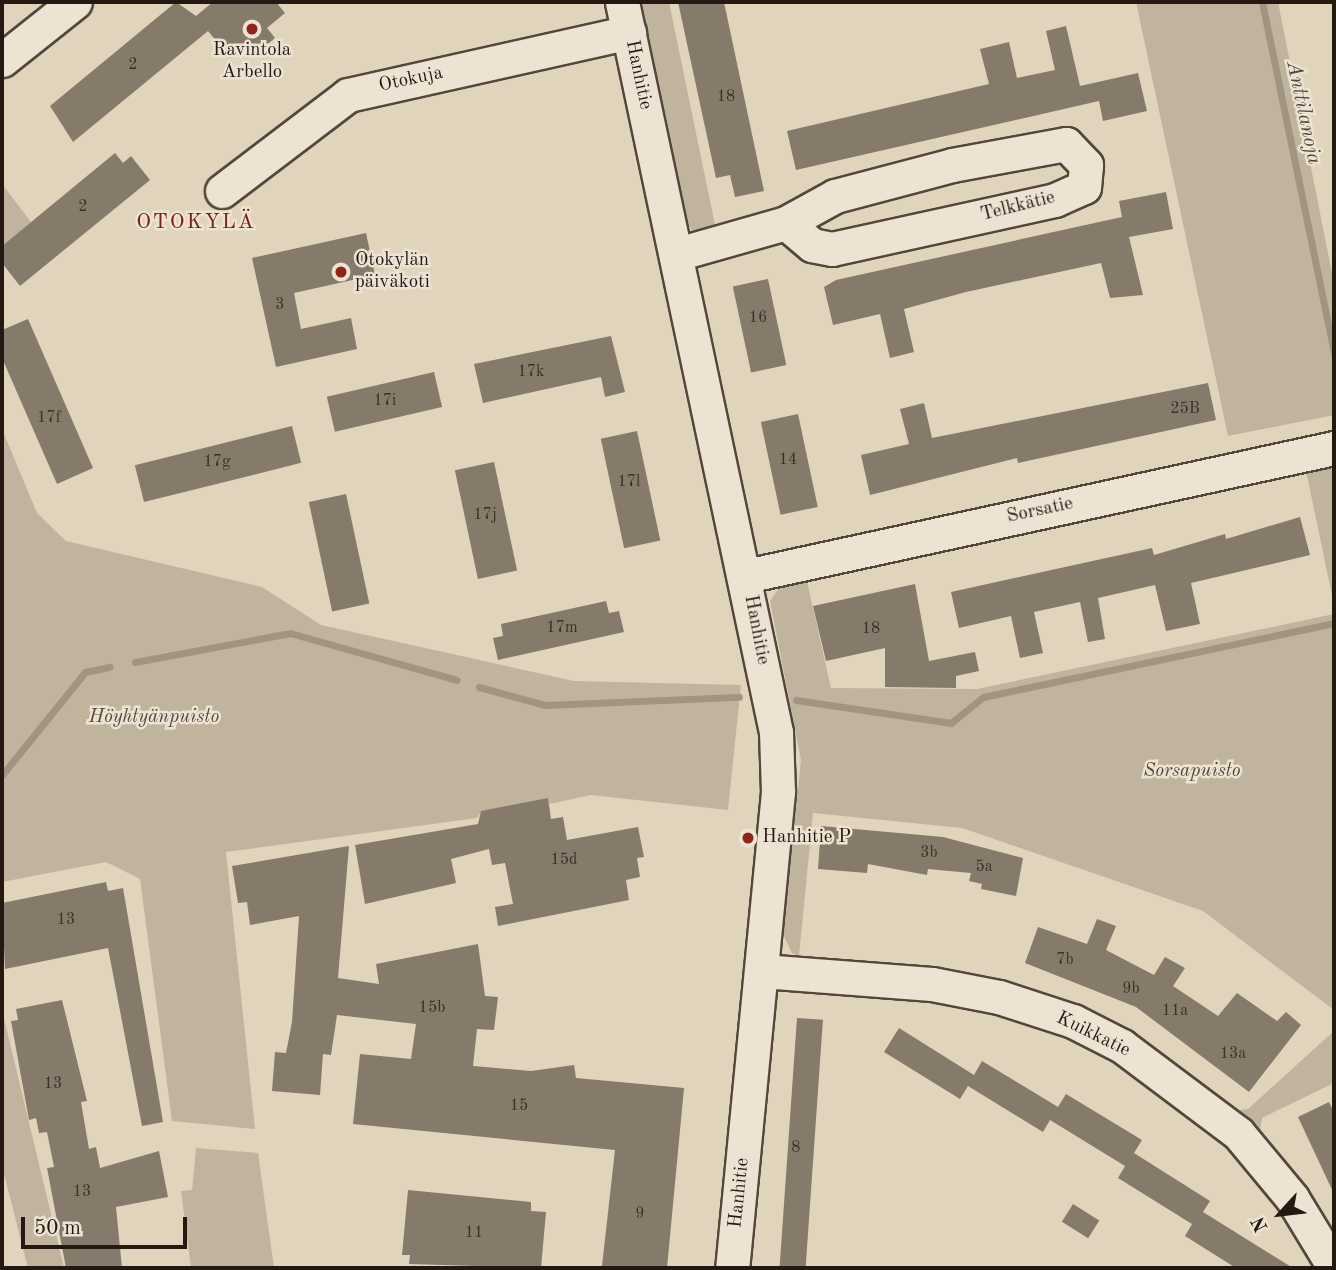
<!DOCTYPE html>
<html>
<head>
<meta charset="utf-8">
<style>
	body { margin:0 }
	#map { position:relative; width:1336px; height:1270px; overflow:hidden; background:#e1d4bc; font-family:"Old Standard TT",serif }
	div>[style] { position:absolute }
	.green>* { inset:0; background:#c1b49f }
	.stream>* { height:7px; margin:-3.5px; padding:0 3.5px; transform-origin:3.5px; border-radius:3.5px; background:#a19482 }
	.building>* { inset:0; background:#867a6a; transform-origin:0 0 }
	.roads { filter:drop-shadow(2px 0 #53473c) drop-shadow(-2px 0 #53473c) drop-shadow(0 2px #53473c) drop-shadow(0 -2px #53473c) }
	.minor>* { height:33px; margin:-16.5px; padding:0 16.5px; transform-origin:16.5px; border-radius:16.5px; background:#ece3d3 }
	.dots>* { width:19px; height:19px; translate:-50% -50%; box-sizing:border-box; border:4px solid #ece3d3; border-radius:50% }
	span { translate:-50% -50%; white-space:nowrap; text-align:center; line-height:1.15; -webkit-text-stroke:5px #ece3d3; paint-order:stroke }
	.number-label { font-size:16px; color:#3c3027 }
	.number-label span { -webkit-text-stroke-width:0 }
	.poi-label { font-size:19px; color:#241811 }
	.left { translate:0 -50%; text-align:left }
	.street-label { font-size:19px; color:#241811 }
	.park-label { font-size:19px; color:#53473c; font-style:italic }
	.water-label { font-size:21px; color:#564a3e; font-style:italic }
	.neighbourhood-label { font-size:21px; color:#7a1f14; letter-spacing:2px }
	.frame { position:absolute; inset:0; border:4px solid #241811; pointer-events:none }
	.north { position:absolute; left:1245px; top:1179px; width:70px; height:70px; -webkit-text-stroke:5px #ece3d3; paint-order:stroke; rotate:243deg; font-size:19px; font-weight:700; line-height:28px; text-align:center; color:#241811 }
	.north::after { content:''; display:block; margin:auto; width:24px; height:32px; background:#241811; clip-path:polygon(50% 0,100% 100%,50% 72%,0 100%) }
	.scale { position:absolute; left:21px; top:1217px; width:166px; height:32px; box-sizing:border-box; border:4px solid #241811; border-top:0; padding-left:9px; font-size:21px; line-height:24px; white-space:nowrap; color:#241811; -webkit-text-stroke:5px #ece3d3; paint-order:stroke }
</style>
</head>
<body>
<div id="map">
	<div class="green">
		<div style="clip-path:polygon(641px 2px,669px 2px,715px 225px,715px 231px,698px 238px,688px 225px)"></div>
		<div style="clip-path:polygon(1136px 2px,1278px 2px,1334px 283px,1334px 415px,1228px 436px)"></div>
		<div style="clip-path:polygon(2px 184px,31px 222px,2px 246px)"></div>
		<div style="clip-path:polygon(2px 429px,37px 513px,66px 541px,262px 587px,321px 625px,574px 681px,741px 685px,728px 810px,591px 795px,549px 804px,548px 799px,482px 811px,477px 818px,226px 852px,255px 1129px,172px 1121px,140px 879px,106px 862px,2px 882px)"></div>
		<div style="clip-path:polygon(1334px 459px,1334px 605px,1305px 466px)"></div>
		<div style="clip-path:polygon(806px 577px,831px 688px,977px 689px,1334px 614px,1334px 1010px,1203px 911px,962px 828px,813px 813px,799px 956px,792px 953px,783px 934px,801px 760px,770px 601px,783px 582px)"></div>
		<div style="clip-path:polygon(2px 1010px,64px 1268px,28px 1268px,2px 1166px)"></div>
		<div style="clip-path:polygon(1334px 1031px,1334px 1083px,1262px 1118px,1260px 1131px,1239px 1110px,1248px 1109px)"></div>
		<div style="clip-path:polygon(196px 1148px,258px 1153px,274px 1268px,191px 1268px,181px 1191px,192px 1190px)"></div>
	</div>
	<div class="stream">
		<div style="left:1262px;top:2px;width:359px;rotate:78.4deg"></div>
		<div style="left:135px;top:662px;width:158px;rotate:-10.6deg"></div>
		<div style="left:290px;top:633px;width:173px;rotate:15.7deg"></div>
		<div style="left:479px;top:687px;width:68px;rotate:15.3deg"></div>
		<div style="left:545px;top:705px;width:194px;rotate:-2.4deg"></div>
		<div style="left:796px;top:700px;width:157px;rotate:8.4deg"></div>
		<div style="left:951px;top:723px;width:41px;rotate:-39.1deg"></div>
		<div style="left:983px;top:697px;width:359px;rotate:-11.9deg"></div>
		<div style="left:2px;top:775px;width:132px;rotate:-51.1deg"></div>
		<div style="left:85px;top:672px;width:25px;rotate:-12deg"></div>
	</div>
	<div class="building">
		<div style="clip-path:polygon(176px 2px,196px 16px,213px 2px,276px 2px,285px 13px,267px 28px,275px 38px,258px 52px,250px 42px,230px 58px,208px 31px,73px 142px,50px 106px)"></div>
		<div style="clip-path:polygon(678px 2px,724px 2px,764px 191px,735px 197px,730px 175px,716px 178px)"></div>
		<div style="clip-path:polygon(1066px 26px,1080px 86px,1138px 73px,1147px 111px,1103px 121px,1099px 101px,796px 170px,787px 131px,989px 84px,980px 49px,1009px 42px,1017px 78px,1055px 70px,1046px 31px)"></div>
		<div style="clip-path:polygon(115px 153px,123px 163px,131px 156px,150px 180px,20px 286px,2px 263px,2px 246px)"></div>
		<div style="clip-path:polygon(1166px 192px,1173px 229px,1129px 237px,1143px 295px,1110px 298px,1101px 263px,966px 292px,904px 309px,914px 352px,890px 358px,880px 314px,833px 325px,824px 287px,836px 280px,1122px 217px,1119px 201px)"></div>
		<div style="clip-path:polygon(366px 233px,375px 275px,294px 293px,301px 329px,351px 318px,357px 349px,276px 367px,252px 258px)"></div>
		<div style="left:768px;top:279px;width:88px;height:36px;rotate:78deg"></div>
		<div style="clip-path:polygon(28px 319px,93px 468px,57px 484px,2px 358px,2px 330px)"></div>
		<div style="clip-path:polygon(611px 336px,625px 392px,605px 397px,601px 377px,483px 403px,474px 364px)"></div>
		<div style="left:434px;top:372px;width:36px;height:110px;rotate:77deg"></div>
		<div style="clip-path:polygon(1208px 383px,1216px 420px,1018px 463px,1017px 458px,870px 495px,861px 455px,909px 444px,900px 409px,924px 403px,932px 438px)"></div>
		<div style="left:798px;top:414px;width:95px;height:38px;rotate:78deg"></div>
		<div style="left:292px;top:426px;width:38px;height:162px;rotate:76deg"></div>
		<div style="left:637px;top:431px;width:112px;height:37px;rotate:78deg"></div>
		<div style="left:494px;top:462px;width:111px;height:40px;rotate:78deg"></div>
		<div style="left:346px;top:494px;width:112px;height:38px;rotate:78deg"></div>
		<div style="clip-path:polygon(1300px 517px,1310px 555px,1191px 583px,1200px 624px,1166px 631px,1155px 585px,1098px 598px,1105px 639px,1088px 642px,1080px 602px,1034px 612px,1043px 653px,1020px 658px,1011px 616px,959px 628px,951px 592px,1152px 548px,1154px 555px,1225px 534px,1226px 539px)"></div>
		<div style="clip-path:polygon(915px 584px,929px 661px,975px 652px,979px 671px,956px 676px,956px 688px,885px 687px,885px 648px,826px 661px,813px 606px)"></div>
		<div style="clip-path:polygon(606px 601px,609px 613px,619px 611px,624px 632px,498px 660px,493px 638px,503px 636px,501px 624px)"></div>
		<div style="clip-path:polygon(548px 798px,551px 819px,563px 817px,567px 840px,638px 827px,644px 857px,637px 858px,640px 877px,626px 880px,629px 900px,498px 926px,495px 907px,513px 904px,505px 863px,492px 865px,489px 849px,451px 859px,456px 883px,365px 904px,355px 845px,478px 824px,481px 811px)"></div>
		<div style="clip-path:polygon(821px 826px,943px 837px,1023px 858px,1016px 896px,981px 889px,982px 884px,969px 881px,971px 873px,928px 869px,927px 875px,868px 864px,867px 873px,818px 869px)"></div>
		<div style="clip-path:polygon(349px 846px,338px 978px,379px 984px,376px 964px,478px 944px,485px 996px,498px 997px,494px 1030px,477px 1029px,473px 1066px,531px 1071px,574px 1065px,576px 1078px,684px 1088px,667px 1268px,602px 1266px,615px 1150px,353px 1124px,360px 1054px,411px 1059px,416px 1024px,337px 1015px,331px 1055px,323px 1054px,320px 1095px,272px 1091px,275px 1052px,286px 1053px,292px 1022px,299px 916px,250px 925px,247px 902px,238px 903px,232px 866px)"></div>
		<div style="clip-path:polygon(106px 882px,108px 891px,123px 888px,163px 1122px,142px 1126px,108px 948px,5px 969px,2px 903px)"></div>
		<div style="clip-path:polygon(1097px 919px,1116px 926px,1106px 950px,1154px 975px,1165px 957px,1185px 968px,1173px 986px,1218px 1016px,1237px 993px,1277px 1021px,1286px 1012px,1301px 1025px,1249px 1092px,1136px 1007px,1025px 963px,1038px 927px,1087px 944px)"></div>
		<div style="clip-path:polygon(62px 1000px,87px 1101px,81px 1102px,89px 1149px,96px 1147px,100px 1168px,159px 1151px,168px 1197px,116px 1207px,122px 1268px,66px 1268px,47px 1168px,54px 1167px,47px 1132px,39px 1133px,36px 1118px,29px 1120px,11px 1021px,18px 1020px,16px 1009px)"></div>
		<div style="left:797px;top:1018px;width:26px;height:251px;rotate:4deg"></div>
		<div style="clip-path:polygon(899px 1028px,974px 1075px,982px 1061px,1058px 1107px,1066px 1094px,1142px 1140px,1134px 1153px,1210px 1201px,1203px 1212px,1293px 1268px,1236px 1268px,1185px 1236px,1192px 1224px,1118px 1178px,1125px 1166px,1050px 1120px,1043px 1132px,968px 1086px,960px 1099px,884px 1052px)"></div>
		<div style="clip-path:polygon(1329px 1102px,1334px 1112px,1334px 1194px,1298px 1117px)"></div>
		<div style="clip-path:polygon(408px 1190px,531px 1202px,531px 1211px,546px 1212px,541px 1268px,409px 1264px,410px 1255px,402px 1255px)"></div>
		<div style="left:1073px;top:1204px;width:31px;height:21px;rotate:32deg"></div>
	</div>
	<div class="roads">
		<div class="minor">
			<div style="left:622px;top:2px;width:746px;rotate:78.09deg"></div>
			<div style="left:776px;top:732px;width:60px;rotate:88.1deg"></div>
			<div style="left:778px;top:792px;width:478px;rotate:95.5deg"></div>
			<div style="left:2px;top:60px;width:93px;rotate:-38.5deg"></div>
			<div style="left:222px;top:191px;width:158px;rotate:-37.3deg"></div>
			<div style="left:348px;top:95px;width:288px;rotate:-12.6deg"></div>
			<div style="left:677px;top:254px;width:113px;rotate:-15.9deg"></div>
			<div style="left:786px;top:223px;width:56px;rotate:-28.9deg"></div>
			<div style="left:835px;top:196px;width:121px;rotate:-14.8deg"></div>
			<div style="left:952px;top:165px;width:116px;rotate:-10.4deg"></div>
			<div style="left:1066px;top:144px;width:29px;rotate:46deg"></div>
			<div style="left:1086px;top:165px;width:22px;rotate:95deg"></div>
			<div style="left:1084px;top:187px;width:32px;rotate:156deg"></div>
			<div style="left:1055px;top:200px;width:228px;rotate:167.6deg"></div>
			<div style="left:832px;top:249px;width:20px;rotate:-169deg"></div>
			<div style="left:812px;top:245px;width:34px;rotate:-140deg"></div>
			<div style="left:746px;top:576px;width:602px;rotate:-12.28deg"></div>
			<div style="left:762px;top:971px;width:170px;rotate:4.4deg"></div>
			<div style="left:932px;top:984px;width:68px;rotate:11deg"></div>
			<div style="left:999px;top:997px;width:78px;rotate:18deg"></div>
			<div style="left:1073px;top:1021px;width:55px;rotate:27deg"></div>
			<div style="left:1122px;top:1046px;width:145px;rotate:36.9deg"></div>
			<div style="left:1238px;top:1133px;width:85px;rotate:50.3deg"></div>
			<div style="left:1292px;top:1198px;width:81px;rotate:58.7deg"></div>
		</div>
	</div>
	<div class="dots">
		<div style="left:252px;top:29px;background:#8f2418"></div>
		<div style="left:341px;top:272px;background:#8f2418"></div>
		<div style="left:748px;top:838px;background:#8f2418"></div>
	</div>
	<div class="number-label">
		<span style="left:133px;top:65px">2</span>
		<span style="left:726px;top:97px">18</span>
		<span style="left:83px;top:207px">2</span>
		<span style="left:280px;top:305px">3</span>
		<span style="left:758px;top:318px">16</span>
		<span style="left:531px;top:372px">17k</span>
		<span style="left:385px;top:401px">17i</span>
		<span style="left:1185px;top:409px">25B</span>
		<span style="left:49px;top:418px">17f</span>
		<span style="left:788px;top:460px">14</span>
		<span style="left:217px;top:462px">17g</span>
		<span style="left:629px;top:482px">17l</span>
		<span style="left:485px;top:515px">17j</span>
		<span style="left:562px;top:628px">17m</span>
		<span style="left:871px;top:629px">18</span>
		<span style="left:929px;top:853px">3b</span>
		<span style="left:564px;top:860px">15d</span>
		<span style="left:984px;top:867px">5a</span>
		<span style="left:66px;top:920px">13</span>
		<span style="left:1065px;top:960px">7b</span>
		<span style="left:1131px;top:989px">9b</span>
		<span style="left:432px;top:1008px">15b</span>
		<span style="left:1175px;top:1011px">11a</span>
		<span style="left:1233px;top:1054px">13a</span>
		<span style="left:53px;top:1084px">13</span>
		<span style="left:519px;top:1106px">15</span>
		<span style="left:796px;top:1148px">8</span>
		<span style="left:82px;top:1192px">13</span>
		<span style="left:640px;top:1214px">9</span>
		<span style="left:474px;top:1233px">11</span>
	</div>
	<div class="poi-label">
		<span style="left:252px;top:62px">Ravintola<br>Arbello</span>
		<span class="left" style="left:355px;top:272px">Otokylän<br>päiväkoti</span>
		<span class="left" style="left:762px;top:838px">Hanhitie P</span>
	</div>
	<div class="street-label">
		<span style="left:638px;top:75px;rotate:78deg">Hanhitie</span>
		<span style="left:411px;top:80px;rotate:-12deg">Otokuja</span>
		<span style="left:1018px;top:207px;rotate:-14deg">Telkkätie</span>
		<span style="left:1040px;top:511px;rotate:-12deg">Sorsatie</span>
		<span style="left:756px;top:630px;rotate:79deg">Hanhitie</span>
		<span style="left:1093px;top:1035px;rotate:26deg">Kuikkatie</span>
		<span style="left:740px;top:1193px;rotate:-84deg">Hanhitie</span>
	</div>
	<div class="park-label">
		<span style="left:154px;top:718px">Höyhtyänpuisto</span>
		<span style="left:1192px;top:772px">Sorsapuisto</span>
	</div>
	<div class="water-label">
		<span style="left:1303px;top:113px;rotate:78deg">Anttilanoja</span>
	</div>
	<div class="neighbourhood-label">
		<span style="left:196px;top:223px">OTOKYLÄ</span>
	</div>
	<div class="frame"></div>
	<div class="north">N</div>
	<div class="scale">50 m</div>
</div>
</body>
</html>
